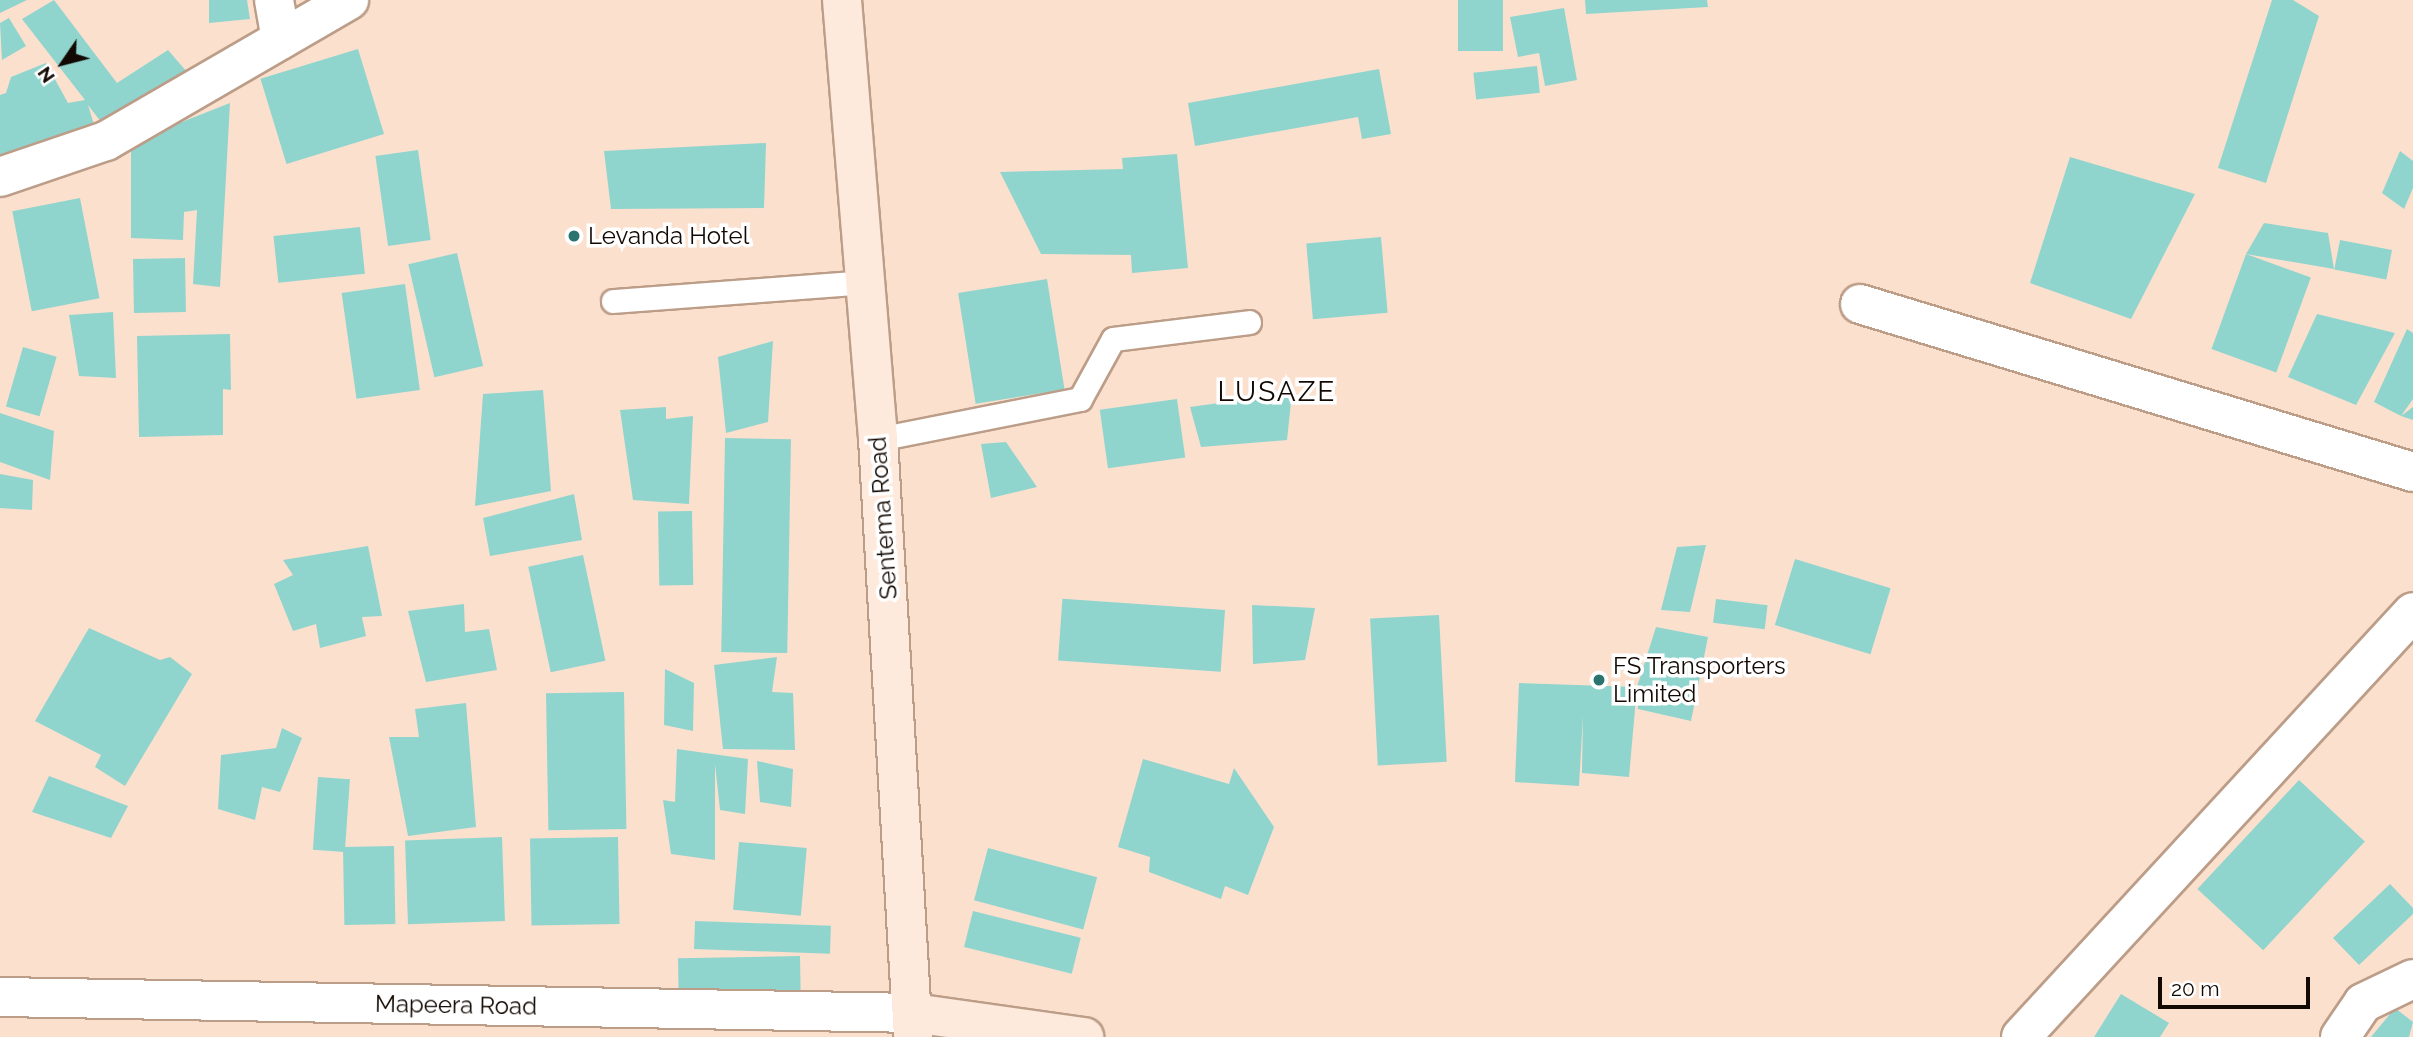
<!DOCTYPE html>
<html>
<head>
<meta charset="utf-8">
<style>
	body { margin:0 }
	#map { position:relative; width:2413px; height:1037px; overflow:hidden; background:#fbe0ce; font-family:Raleway,sans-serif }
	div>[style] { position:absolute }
	.building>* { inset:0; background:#90d4ce; transform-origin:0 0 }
	.roads { filter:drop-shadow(2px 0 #bc9d88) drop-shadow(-2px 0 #bc9d88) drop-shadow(0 2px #bc9d88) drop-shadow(0 -2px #bc9d88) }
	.lane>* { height:23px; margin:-11.5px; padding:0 11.5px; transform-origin:11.5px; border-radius:11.5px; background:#fff }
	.street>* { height:38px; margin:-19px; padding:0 19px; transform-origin:19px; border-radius:19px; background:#fff }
	.secondary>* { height:38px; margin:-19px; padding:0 19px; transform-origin:19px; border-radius:19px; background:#fdeadd }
	.dots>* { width:19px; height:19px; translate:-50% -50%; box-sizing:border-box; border:4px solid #fff; border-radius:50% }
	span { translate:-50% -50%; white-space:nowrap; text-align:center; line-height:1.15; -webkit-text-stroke:7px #fff; paint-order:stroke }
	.poi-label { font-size:24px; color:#130903 }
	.left { translate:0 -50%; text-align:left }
	.street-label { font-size:24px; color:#130903 }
	.quarter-label { font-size:28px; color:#130903; letter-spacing:2px }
	.north { position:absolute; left:28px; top:28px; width:70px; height:70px; -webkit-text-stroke:5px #fff; paint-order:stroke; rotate:235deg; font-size:19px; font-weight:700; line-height:28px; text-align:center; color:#130903 }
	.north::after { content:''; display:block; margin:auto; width:24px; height:32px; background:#130903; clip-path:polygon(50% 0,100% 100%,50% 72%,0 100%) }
	.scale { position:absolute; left:2158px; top:977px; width:152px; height:32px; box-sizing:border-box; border:4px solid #130903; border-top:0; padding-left:9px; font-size:21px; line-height:24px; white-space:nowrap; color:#130903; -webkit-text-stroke:5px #fff; paint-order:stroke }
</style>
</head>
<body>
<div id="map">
	<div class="building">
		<div style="clip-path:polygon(0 0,27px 0,0 13px)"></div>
		<div style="clip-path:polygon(54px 0,117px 83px,168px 50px,187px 72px,108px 131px,88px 105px,99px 141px,0 167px,0 95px,6px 93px,11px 77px,46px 63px,68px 103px,85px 100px,22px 19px)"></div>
		<div style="clip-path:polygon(209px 0,247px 0,250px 19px,209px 23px)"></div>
		<div style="left:1458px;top:0;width:45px;height:51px"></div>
		<div style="clip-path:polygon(1585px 0,1707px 0,1708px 7px,1586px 14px)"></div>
		<div style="clip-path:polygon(2272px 0,2293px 0,2319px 16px,2266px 183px,2218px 168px)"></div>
		<div style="clip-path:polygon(1564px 8px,1577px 80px,1545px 86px,1539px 53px,1518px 57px,1510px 17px)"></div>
		<div style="clip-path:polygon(9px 18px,26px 46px,2px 60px,0 23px)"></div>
		<div style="left:358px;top:49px;width:89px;height:102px;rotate:73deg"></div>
		<div style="left:1537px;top:66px;width:27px;height:64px;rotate:84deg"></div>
		<div style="clip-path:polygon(1379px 69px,1391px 134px,1362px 139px,1358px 117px,1195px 146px,1188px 103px)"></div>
		<div style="clip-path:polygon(230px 103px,220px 287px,193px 284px,197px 210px,184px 212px,183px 240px,131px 238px,131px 142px)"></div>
		<div style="clip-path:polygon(766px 143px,764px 208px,611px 209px,604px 151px)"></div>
		<div style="left:418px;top:150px;width:91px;height:43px;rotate:82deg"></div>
		<div style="clip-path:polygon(2400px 151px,2413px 161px,2413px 188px,2404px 209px,2382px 193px)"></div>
		<div style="clip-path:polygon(1177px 154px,1188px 268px,1132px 273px,1131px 255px,1041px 254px,1000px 172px,1123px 169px,1122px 158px)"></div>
		<div style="clip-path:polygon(2070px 157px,2195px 194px,2131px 319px,2030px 283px)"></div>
		<div style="left:80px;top:198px;width:102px;height:69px;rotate:79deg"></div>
		<div style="clip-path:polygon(2264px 223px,2328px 233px,2334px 269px,2246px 254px)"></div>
		<div style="left:360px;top:227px;width:47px;height:87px;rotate:84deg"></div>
		<div style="left:1381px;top:237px;width:76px;height:75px;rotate:85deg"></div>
		<div style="left:2340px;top:240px;width:53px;height:30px;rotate:11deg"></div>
		<div style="left:457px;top:253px;width:116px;height:50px;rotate:77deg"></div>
		<div style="left:2246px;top:254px;width:69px;height:101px;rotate:20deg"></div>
		<div style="left:185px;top:258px;width:54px;height:52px;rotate:89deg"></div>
		<div style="left:1047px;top:279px;width:112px;height:90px;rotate:81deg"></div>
		<div style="left:405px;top:284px;width:107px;height:64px;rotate:82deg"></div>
		<div style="clip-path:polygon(113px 312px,116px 378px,79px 376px,69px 315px)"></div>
		<div style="clip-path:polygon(2317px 314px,2395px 333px,2356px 405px,2288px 377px)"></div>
		<div style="clip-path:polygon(2407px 329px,2413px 333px,2413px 399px,2401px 416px,2413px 407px,2413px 420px,2401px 416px,2374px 402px)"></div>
		<div style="clip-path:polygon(230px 334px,231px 390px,223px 389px,223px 435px,139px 437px,137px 336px)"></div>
		<div style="clip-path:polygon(773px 341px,768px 422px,726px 433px,718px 357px)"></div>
		<div style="left:23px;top:347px;width:35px;height:62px;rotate:16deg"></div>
		<div style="clip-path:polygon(543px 390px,551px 491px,475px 506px,483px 394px)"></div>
		<div style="clip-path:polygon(1292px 393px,1287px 440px,1201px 447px,1190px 407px)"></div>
		<div style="left:1177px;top:399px;width:59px;height:78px;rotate:82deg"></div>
		<div style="clip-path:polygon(666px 407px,666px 419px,693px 416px,689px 504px,633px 500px,620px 410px)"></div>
		<div style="clip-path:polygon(0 413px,54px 431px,50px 480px,0 462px)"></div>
		<div style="left:725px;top:438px;width:66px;height:214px;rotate:1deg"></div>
		<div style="clip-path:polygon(1006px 442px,1037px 487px,991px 498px,981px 444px)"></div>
		<div style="clip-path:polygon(0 474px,33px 480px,32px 510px,0 508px)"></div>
		<div style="clip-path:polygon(574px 494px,582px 540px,490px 556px,483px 518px)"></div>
		<div style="left:692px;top:511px;width:74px;height:34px;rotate:89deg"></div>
		<div style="clip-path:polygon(1706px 545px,1690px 612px,1661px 610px,1677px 547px)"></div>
		<div style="clip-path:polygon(368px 546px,382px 616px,362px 617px,366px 636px,320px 648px,316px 624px,293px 631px,274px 584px,293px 575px,283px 560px)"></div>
		<div style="left:583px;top:555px;width:108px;height:56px;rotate:78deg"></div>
		<div style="left:1795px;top:559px;width:100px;height:69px;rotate:17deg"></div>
		<div style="left:1716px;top:599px;width:52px;height:24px;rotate:7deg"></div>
		<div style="clip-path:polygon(464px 604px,465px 632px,489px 629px,497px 670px,426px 682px,408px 611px)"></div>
		<div style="clip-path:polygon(1252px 605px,1315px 608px,1305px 660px,1253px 664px)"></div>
		<div style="left:1225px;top:610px;width:62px;height:163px;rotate:94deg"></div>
		<div style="left:1439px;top:615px;width:147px;height:69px;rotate:87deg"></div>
		<div style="clip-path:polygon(1656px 627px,1708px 637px,1691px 721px,1638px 709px,1637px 687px)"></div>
		<div style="clip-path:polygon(89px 628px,160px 660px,170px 657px,192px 674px,125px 786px,95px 767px,101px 755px,35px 721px)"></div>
		<div style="clip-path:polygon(777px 657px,772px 692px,793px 693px,795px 750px,723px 749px,714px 665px)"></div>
		<div style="clip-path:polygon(665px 669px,694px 683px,693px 731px,664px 725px)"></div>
		<div style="clip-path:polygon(1519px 683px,1637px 687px,1629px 777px,1582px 773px,1583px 715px,1579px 786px,1515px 782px)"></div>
		<div style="left:624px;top:692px;width:137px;height:78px;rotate:89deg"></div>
		<div style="clip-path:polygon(466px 703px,476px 827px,408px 836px,389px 737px,419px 737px,415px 709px)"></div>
		<div style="clip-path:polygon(282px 728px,302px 738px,280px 792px,262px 787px,255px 820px,218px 809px,221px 755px,276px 748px)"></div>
		<div style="clip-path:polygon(677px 749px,748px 759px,745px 814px,720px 810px,715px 764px,715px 860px,671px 854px,663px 800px,675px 802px)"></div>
		<div style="clip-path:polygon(1143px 759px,1229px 784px,1234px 768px,1274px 827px,1248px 895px,1225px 886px,1221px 899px,1149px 872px,1150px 857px,1118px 847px)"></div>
		<div style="clip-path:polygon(757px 761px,793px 769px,791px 807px,760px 802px)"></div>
		<div style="clip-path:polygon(49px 776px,128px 806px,111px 838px,32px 812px)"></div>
		<div style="left:318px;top:777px;width:32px;height:73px;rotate:4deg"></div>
		<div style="left:2299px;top:780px;width:90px;height:149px;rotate:43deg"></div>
		<div style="left:502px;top:837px;width:84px;height:97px;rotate:88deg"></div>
		<div style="left:618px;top:837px;width:87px;height:88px;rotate:89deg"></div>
		<div style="left:739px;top:842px;width:68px;height:68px;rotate:5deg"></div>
		<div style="left:394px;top:846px;width:78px;height:51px;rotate:89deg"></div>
		<div style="left:988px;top:848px;width:113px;height:54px;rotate:15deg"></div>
		<div style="clip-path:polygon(2390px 884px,2413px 908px,2413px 914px,2359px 965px,2333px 938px)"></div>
		<div style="left:973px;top:911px;width:111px;height:37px;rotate:14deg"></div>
		<div style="left:695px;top:921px;width:136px;height:28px;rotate:2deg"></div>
		<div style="left:800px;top:956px;width:41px;height:122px;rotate:89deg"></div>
		<div style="clip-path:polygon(2121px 994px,2169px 1023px,2160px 1037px,2094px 1037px)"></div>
		<div style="clip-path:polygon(2395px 1008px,2413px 1022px,2409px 1037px,2371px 1037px)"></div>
	</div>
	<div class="roads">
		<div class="lane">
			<div style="left:613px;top:301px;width:253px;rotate:-4.3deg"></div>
			<div style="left:878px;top:439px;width:206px;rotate:-11.2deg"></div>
			<div style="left:1080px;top:399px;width:68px;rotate:-61.2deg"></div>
			<div style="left:1113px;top:339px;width:137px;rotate:-7.1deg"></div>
		</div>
		<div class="street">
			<div style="left:274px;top:0;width:40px;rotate:80deg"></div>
			<div style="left:0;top:177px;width:112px;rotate:-18.8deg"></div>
			<div style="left:106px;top:141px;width:281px;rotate:-30.1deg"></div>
			<div style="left:1860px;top:304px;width:578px;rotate:16.9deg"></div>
			<div style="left:0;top:997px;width:913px;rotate:1deg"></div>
			<div style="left:2021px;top:1037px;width:578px;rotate:-47.31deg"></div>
			<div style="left:2340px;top:1037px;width:41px;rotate:-55.9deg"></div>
			<div style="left:2363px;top:1003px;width:55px;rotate:-25.6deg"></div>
		</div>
		<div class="secondary">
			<div style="left:842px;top:0;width:440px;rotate:85.3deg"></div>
			<div style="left:878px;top:439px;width:599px;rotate:86.65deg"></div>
			<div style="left:913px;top:1013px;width:173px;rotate:8deg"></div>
		</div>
	</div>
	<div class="dots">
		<div style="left:574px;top:236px;background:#2a736e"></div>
		<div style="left:1599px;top:680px;background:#2a736e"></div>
	</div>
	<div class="poi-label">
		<span class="left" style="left:588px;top:236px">Levanda Hotel</span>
		<span class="left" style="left:1613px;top:680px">FS Transporters<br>Limited</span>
	</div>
	<div class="street-label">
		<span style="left:883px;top:518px;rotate:-94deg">Sentema Road</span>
		<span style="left:456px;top:1005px;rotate:1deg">Mapeera Road</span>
	</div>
	<div class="quarter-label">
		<span style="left:1277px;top:392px">LUSAZE</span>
	</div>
	<div class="north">N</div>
	<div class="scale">20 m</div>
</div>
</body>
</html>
